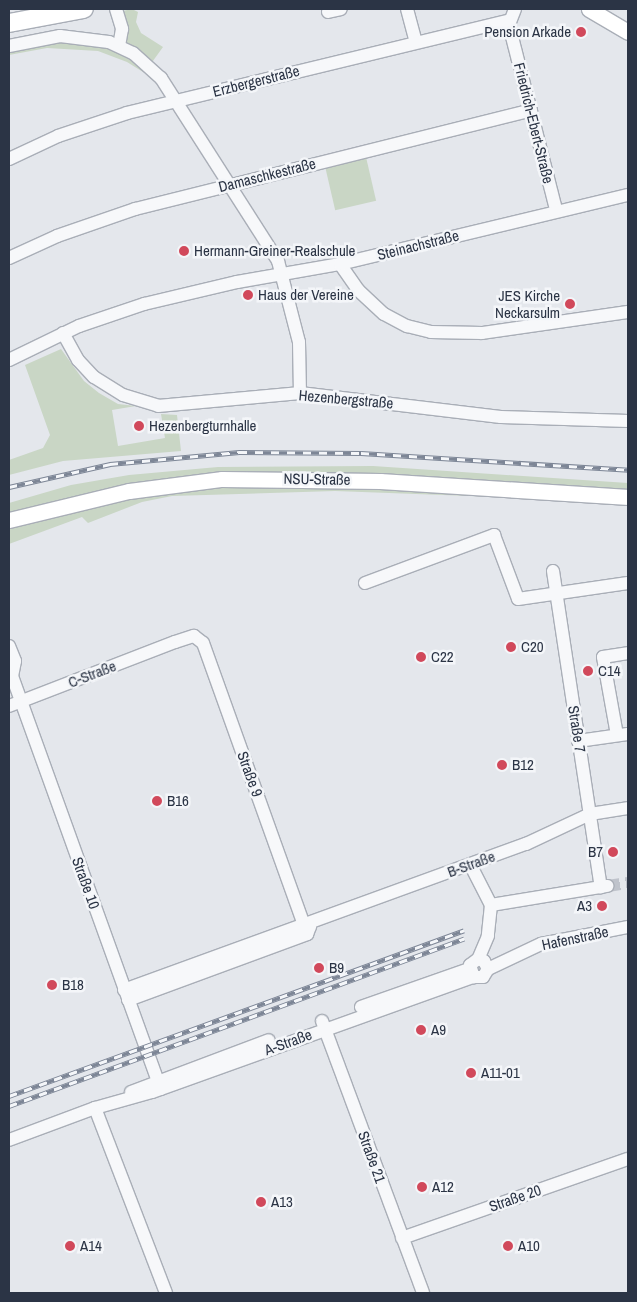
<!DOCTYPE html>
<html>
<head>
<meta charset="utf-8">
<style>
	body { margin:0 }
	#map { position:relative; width:637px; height:1302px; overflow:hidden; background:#e4e7ec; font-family:"Archivo Narrow",sans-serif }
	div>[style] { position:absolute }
	.green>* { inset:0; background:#c9d6c5; transform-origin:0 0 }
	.minor-tunnel>* { height:12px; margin-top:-6px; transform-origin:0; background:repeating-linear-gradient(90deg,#bfc3cb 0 12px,transparent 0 18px) }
	.roads { filter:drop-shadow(1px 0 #a9aeb7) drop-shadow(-1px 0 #a9aeb7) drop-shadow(0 1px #a9aeb7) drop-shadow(0 -1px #a9aeb7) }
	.minor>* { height:12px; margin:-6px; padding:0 6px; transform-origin:6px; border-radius:6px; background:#f7f8fa }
	.major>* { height:15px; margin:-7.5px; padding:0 7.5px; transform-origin:7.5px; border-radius:7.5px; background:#fff }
	.highway>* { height:18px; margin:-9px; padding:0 9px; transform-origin:9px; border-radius:9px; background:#fff }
	.rail>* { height:4.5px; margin-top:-2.25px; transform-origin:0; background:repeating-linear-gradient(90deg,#f4f6f9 0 8px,#7d8696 0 16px); box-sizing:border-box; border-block:1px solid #7d8696 }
	.dots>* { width:14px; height:14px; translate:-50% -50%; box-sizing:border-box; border:2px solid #f4f6f9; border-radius:50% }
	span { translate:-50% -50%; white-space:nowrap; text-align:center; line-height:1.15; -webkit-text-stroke:5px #f4f6f9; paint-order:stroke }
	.poi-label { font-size:15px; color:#2b3445 }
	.right { translate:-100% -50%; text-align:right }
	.left { translate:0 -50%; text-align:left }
	.street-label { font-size:15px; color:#2b3445 }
	.frame { position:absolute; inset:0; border:10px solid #2b3445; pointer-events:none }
</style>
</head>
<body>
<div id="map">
	<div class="green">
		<div style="clip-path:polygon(132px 9px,138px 12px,136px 22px,141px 33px,163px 47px,150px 65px,167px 87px,127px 62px,98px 51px,47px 48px,9px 55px,9px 46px,43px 38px,119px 45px,118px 12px)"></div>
		<div style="left:366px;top:157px;width:45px;height:42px;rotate:77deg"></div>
		<div style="clip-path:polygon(61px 349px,84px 381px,99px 393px,118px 404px,136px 406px,112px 410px,118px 446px,165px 438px,161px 414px,177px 415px,181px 451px,63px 461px,9px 475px,9px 460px,43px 448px,50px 435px,25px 365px)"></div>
		<div style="clip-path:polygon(373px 466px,628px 483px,628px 502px,335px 491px,172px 496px,142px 502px,88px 523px,82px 517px,9px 544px,9px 503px,71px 485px,129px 475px,218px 467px)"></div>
	</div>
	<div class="minor-tunnel">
		<div style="left:608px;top:886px;width:20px;rotate:-9deg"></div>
	</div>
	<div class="roads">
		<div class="minor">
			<div style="left:116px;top:9px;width:21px;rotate:73deg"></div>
			<div style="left:122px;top:29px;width:17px;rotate:100deg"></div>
			<div style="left:407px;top:9px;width:34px;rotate:75deg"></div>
			<div style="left:515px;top:9px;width:17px;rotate:111deg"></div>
			<div style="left:509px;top:25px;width:191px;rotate:75.7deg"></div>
			<div style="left:328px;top:12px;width:13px;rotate:-13deg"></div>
			<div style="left:9px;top:46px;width:52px;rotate:-11.1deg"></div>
			<div style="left:60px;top:36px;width:49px;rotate:7deg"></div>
			<div style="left:109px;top:42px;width:26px;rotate:25deg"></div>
			<div style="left:133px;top:53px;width:38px;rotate:42deg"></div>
			<div style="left:161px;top:78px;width:217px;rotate:57.4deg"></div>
			<div style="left:278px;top:261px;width:84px;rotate:75.5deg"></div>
			<div style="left:299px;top:342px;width:51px;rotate:88.9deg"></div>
			<div style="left:9px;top:159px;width:54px;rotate:-25.1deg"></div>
			<div style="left:58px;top:136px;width:73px;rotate:-18.4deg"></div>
			<div style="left:127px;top:113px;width:392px;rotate:-13.6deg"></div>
			<div style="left:9px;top:258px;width:53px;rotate:-24.6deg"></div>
			<div style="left:57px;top:236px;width:83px;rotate:-19.1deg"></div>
			<div style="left:135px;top:209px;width:408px;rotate:-14deg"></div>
			<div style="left:340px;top:264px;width:32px;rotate:55deg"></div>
			<div style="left:358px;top:290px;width:35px;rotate:43deg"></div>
			<div style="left:384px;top:314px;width:26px;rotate:28deg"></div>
			<div style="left:407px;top:326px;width:25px;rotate:14deg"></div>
			<div style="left:431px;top:332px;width:51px;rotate:1.1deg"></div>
			<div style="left:482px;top:333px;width:148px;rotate:-8.2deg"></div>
			<div style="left:63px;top:333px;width:31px;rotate:61deg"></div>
			<div style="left:78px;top:360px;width:23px;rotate:47deg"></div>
			<div style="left:94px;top:377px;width:34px;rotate:32deg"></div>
			<div style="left:123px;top:395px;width:37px;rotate:17deg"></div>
			<div style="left:158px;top:406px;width:143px;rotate:-5.2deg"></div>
			<div style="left:300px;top:393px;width:202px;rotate:6.8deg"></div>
			<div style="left:501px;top:417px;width:127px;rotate:1.8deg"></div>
			<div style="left:9px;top:360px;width:78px;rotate:-25.9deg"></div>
			<div style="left:79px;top:326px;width:69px;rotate:-18.7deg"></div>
			<div style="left:144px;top:304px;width:96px;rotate:-13.3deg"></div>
			<div style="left:237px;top:282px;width:105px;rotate:-9.9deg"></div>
			<div style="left:340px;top:264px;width:296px;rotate:-13.5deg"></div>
			<div style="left:553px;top:571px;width:320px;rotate:81.4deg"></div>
			<div style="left:365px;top:583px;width:138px;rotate:-20.4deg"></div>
			<div style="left:494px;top:535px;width:68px;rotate:69.4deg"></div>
			<div style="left:518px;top:599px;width:111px;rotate:-8.3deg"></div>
			<div style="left:9px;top:646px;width:16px;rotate:68deg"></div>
			<div style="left:15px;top:661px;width:15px;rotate:101deg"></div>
			<div style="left:12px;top:676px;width:439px;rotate:70.2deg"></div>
			<div style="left:9px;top:706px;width:178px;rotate:-21.1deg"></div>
			<div style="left:175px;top:642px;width:20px;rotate:-18deg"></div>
			<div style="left:194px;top:636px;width:11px;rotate:38deg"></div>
			<div style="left:203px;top:643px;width:309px;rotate:70.3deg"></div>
			<div style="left:617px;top:735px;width:79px;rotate:-100.2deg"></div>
			<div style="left:603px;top:657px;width:25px;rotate:-9deg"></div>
			<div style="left:578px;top:741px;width:50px;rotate:-8deg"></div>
			<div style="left:470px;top:864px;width:46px;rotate:62.9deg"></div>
			<div style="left:491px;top:905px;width:31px;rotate:96deg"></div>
			<div style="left:488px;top:936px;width:25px;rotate:113deg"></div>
			<div style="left:491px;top:905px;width:118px;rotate:-9.3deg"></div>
			<div style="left:488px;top:969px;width:59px;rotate:-25.3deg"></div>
			<div style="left:541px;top:944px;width:89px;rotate:-11.1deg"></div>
			<div style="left:124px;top:990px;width:428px;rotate:-20deg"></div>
			<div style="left:526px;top:844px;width:71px;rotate:-25.1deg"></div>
			<div style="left:590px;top:814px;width:38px;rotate:-9deg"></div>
			<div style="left:128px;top:1000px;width:191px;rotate:-20.2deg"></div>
			<div style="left:307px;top:934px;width:8px;rotate:-67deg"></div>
			<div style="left:361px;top:1007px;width:114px;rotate:-19.4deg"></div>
			<div style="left:322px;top:1021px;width:290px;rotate:69.6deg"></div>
			<div style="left:131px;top:1092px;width:147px;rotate:-20.6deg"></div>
			<div style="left:95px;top:1108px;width:198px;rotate:69deg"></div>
			<div style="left:9px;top:1140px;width:92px;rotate:-20.4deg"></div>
			<div style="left:95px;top:1108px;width:59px;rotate:-15.7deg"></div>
			<div style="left:152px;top:1092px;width:342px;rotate:-19.7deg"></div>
			<div style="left:474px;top:977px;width:9px"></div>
			<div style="left:483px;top:977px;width:9px;rotate:-58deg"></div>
			<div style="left:488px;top:969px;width:9px;rotate:-117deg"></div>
			<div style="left:484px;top:961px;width:6px;rotate:-162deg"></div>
			<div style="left:478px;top:959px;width:10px;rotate:143deg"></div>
			<div style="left:470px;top:965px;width:13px;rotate:72deg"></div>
			<div style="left:402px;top:1238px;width:239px;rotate:-19.3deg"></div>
		</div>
		<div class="major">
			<div style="left:589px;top:9px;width:45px;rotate:30.5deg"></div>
			<div style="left:9px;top:520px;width:123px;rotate:-13.6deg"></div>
			<div style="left:129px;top:491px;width:94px;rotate:-7.4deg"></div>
			<div style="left:222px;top:479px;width:158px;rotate:0.7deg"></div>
			<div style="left:380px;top:481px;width:249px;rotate:3.7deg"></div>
		</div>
		<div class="highway">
			<div style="left:9px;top:23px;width:76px;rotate:-10.6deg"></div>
		</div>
	</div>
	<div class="rail">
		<div style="left:9px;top:487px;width:104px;rotate:-12.8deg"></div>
		<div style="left:110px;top:464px;width:130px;rotate:-5.3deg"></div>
		<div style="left:239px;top:452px;width:122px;rotate:0.5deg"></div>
		<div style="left:361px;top:453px;width:268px;rotate:3.6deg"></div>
		<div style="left:9px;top:1096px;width:484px;rotate:-20deg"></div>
		<div style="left:9px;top:1106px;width:485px;rotate:-20.2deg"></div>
	</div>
	<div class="dots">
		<div style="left:581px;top:32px;background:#d1495b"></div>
		<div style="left:184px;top:251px;background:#d1495b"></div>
		<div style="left:248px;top:295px;background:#d1495b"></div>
		<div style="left:570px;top:304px;background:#d1495b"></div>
		<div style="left:139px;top:426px;background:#d1495b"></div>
		<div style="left:511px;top:647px;background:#d1495b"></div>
		<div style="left:421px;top:657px;background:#d1495b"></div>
		<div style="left:588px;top:671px;background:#d1495b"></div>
		<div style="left:502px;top:765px;background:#d1495b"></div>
		<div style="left:157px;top:801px;background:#d1495b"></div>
		<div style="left:613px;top:852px;background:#d1495b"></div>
		<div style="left:602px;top:906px;background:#d1495b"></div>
		<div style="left:319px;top:968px;background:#d1495b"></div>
		<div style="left:52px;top:985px;background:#d1495b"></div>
		<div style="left:421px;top:1030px;background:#d1495b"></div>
		<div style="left:471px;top:1073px;background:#d1495b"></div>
		<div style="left:422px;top:1187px;background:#d1495b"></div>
		<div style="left:261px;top:1202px;background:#d1495b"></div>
		<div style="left:70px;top:1246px;background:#d1495b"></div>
		<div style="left:508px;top:1246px;background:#d1495b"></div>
	</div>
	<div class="poi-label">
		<span class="right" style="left:571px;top:32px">Pension Arkade</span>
		<span class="left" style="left:194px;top:251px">Hermann-Greiner-Realschule</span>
		<span class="left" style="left:258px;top:295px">Haus der Vereine</span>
		<span class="right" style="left:560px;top:304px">JES Kirche<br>Neckarsulm</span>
		<span class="left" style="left:149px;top:426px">Hezenbergturnhalle</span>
		<span class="left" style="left:521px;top:647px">C20</span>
		<span class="left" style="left:431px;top:657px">C22</span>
		<span class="left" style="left:598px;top:671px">C14</span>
		<span class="left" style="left:512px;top:765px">B12</span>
		<span class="left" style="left:167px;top:801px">B16</span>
		<span class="right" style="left:603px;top:852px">B7</span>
		<span class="right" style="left:592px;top:906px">A3</span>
		<span class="left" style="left:329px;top:968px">B9</span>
		<span class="left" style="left:62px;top:985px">B18</span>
		<span class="left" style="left:431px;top:1030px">A9</span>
		<span class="left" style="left:481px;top:1073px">A11-01</span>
		<span class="left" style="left:432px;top:1187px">A12</span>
		<span class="left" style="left:271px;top:1202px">A13</span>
		<span class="left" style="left:80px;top:1246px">A14</span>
		<span class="left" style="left:518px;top:1246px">A10</span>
	</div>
	<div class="street-label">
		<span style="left:256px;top:81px;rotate:-14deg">Erzbergerstraße</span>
		<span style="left:534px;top:123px;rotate:76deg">Friedrich-Ebert-Straße</span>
		<span style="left:267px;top:175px;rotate:-14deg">Damaschkestraße</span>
		<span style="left:418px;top:245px;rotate:-14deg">Steinachstraße</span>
		<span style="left:346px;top:399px;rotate:5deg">Hezenbergstraße</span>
		<span style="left:317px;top:479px;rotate:1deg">NSU-Straße</span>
		<span style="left:92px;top:674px;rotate:-21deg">C-Straße</span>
		<span style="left:577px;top:729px;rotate:81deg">Straße 7</span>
		<span style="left:250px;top:774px;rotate:70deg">Straße 9</span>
		<span style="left:471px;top:864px;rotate:-20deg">B-Straße</span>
		<span style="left:86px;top:883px;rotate:70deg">Straße 10</span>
		<span style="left:575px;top:938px;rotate:-12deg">Hafenstraße</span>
		<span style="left:288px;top:1042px;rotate:-20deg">A-Straße</span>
		<span style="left:372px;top:1157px;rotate:70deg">Straße 21</span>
		<span style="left:515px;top:1198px;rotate:-19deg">Straße 20</span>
	</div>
	<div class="frame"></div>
</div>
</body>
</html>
